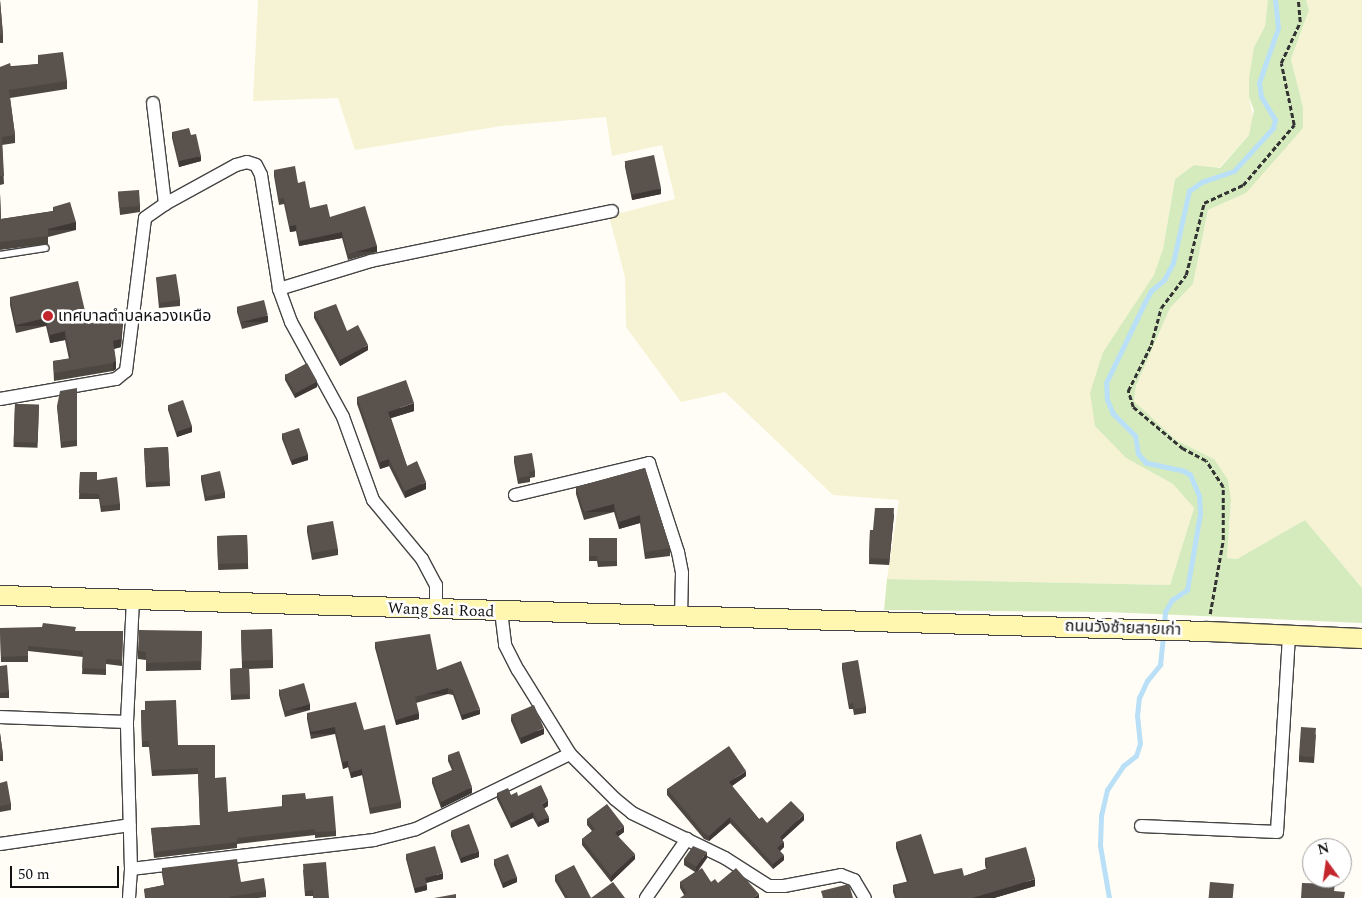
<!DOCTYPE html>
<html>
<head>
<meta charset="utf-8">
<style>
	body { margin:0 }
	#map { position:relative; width:1362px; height:898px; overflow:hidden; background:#fffdf5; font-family:Spectral,"Noto Sans Thai",serif }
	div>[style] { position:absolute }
	.farmland>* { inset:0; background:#f6f3d4 }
	.green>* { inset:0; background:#d5ebbd }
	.stream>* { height:4.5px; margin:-2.25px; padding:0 2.25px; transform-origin:2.25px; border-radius:2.25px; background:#b9e0f7 }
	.path>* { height:2.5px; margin-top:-1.25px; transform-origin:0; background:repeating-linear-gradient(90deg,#333 0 5px,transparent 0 7.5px) }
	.roads { filter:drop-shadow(1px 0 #444) drop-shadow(-1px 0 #444) drop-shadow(0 1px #444) drop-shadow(0 -1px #444) }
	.service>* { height:6px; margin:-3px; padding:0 3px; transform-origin:3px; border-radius:3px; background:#fff }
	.minor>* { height:12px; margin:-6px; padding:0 6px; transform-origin:6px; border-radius:6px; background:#fff }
	.secondary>* { height:19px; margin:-9.5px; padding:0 9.5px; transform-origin:9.5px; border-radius:9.5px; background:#fff6b0 }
	.wall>* { inset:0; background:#4d4742; transform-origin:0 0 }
	.shaded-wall>* { inset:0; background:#3f3936; transform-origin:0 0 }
	.building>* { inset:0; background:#5a524d; transform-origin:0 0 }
	.dots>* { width:14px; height:14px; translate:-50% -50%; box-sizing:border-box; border:2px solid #fff; border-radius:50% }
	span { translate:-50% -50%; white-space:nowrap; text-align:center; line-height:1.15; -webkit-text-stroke:5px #fff; paint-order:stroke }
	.poi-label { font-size:16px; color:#111 }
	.left { translate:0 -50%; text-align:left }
	.street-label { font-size:16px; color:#111 }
	.north { position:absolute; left:1302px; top:838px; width:50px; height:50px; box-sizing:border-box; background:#fff; border:1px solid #a0a0a0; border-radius:50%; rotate:346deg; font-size:14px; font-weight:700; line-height:20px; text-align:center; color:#111 }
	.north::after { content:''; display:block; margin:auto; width:18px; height:22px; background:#c4262e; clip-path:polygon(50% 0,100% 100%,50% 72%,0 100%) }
	.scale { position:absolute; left:10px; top:866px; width:109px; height:22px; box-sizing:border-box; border:2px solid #111; border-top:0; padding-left:6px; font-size:15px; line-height:18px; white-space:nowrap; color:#111; -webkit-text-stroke:4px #fff; paint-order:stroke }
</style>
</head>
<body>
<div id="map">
	<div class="farmland">
		<div style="clip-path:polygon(258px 0,1268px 0,1265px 26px,1254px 47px,1249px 97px,1254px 121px,1249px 135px,1219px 168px,1194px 165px,1175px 179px,1163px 249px,1154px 276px,1103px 352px,1126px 458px,1173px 484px,1194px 508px,1170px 585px,887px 579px,899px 500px,833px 495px,725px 392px,681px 402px,626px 327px,625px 277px,609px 216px,675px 199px,662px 145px,612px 156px,606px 117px,501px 126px,355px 150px,338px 98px,253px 101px)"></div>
		<div style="clip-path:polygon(1306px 0,1362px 0,1362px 588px,1305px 520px,1237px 559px,1227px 558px,1231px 500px,1214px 459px,1176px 440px,1134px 401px,1136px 386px,1170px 308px,1193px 284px,1208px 210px,1246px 193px,1303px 107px,1291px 59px,1309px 10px)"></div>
	</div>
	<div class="green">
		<div style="clip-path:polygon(1268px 0,1306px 0,1309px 10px,1291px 59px,1303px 107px,1303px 128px,1246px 193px,1208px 210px,1193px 284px,1170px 308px,1136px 386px,1134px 401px,1176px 440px,1214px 459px,1228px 480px,1231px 500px,1227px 558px,1237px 559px,1305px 520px,1362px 588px,1362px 623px,1108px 612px,884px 610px,887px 579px,1170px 585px,1194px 508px,1173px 484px,1126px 458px,1095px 426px,1090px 393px,1103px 352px,1154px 275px,1163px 249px,1175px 179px,1194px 165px,1220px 168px,1249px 135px,1254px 110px,1249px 97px,1249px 78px,1254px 47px,1265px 26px)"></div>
	</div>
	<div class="stream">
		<div style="left:1164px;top:624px;width:12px;rotate:-85deg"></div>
		<div style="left:1165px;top:612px;width:14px;rotate:-60deg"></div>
		<div style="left:1172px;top:600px;width:18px;rotate:-34deg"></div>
		<div style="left:1187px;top:590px;width:77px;rotate:-80.3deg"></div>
		<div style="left:1200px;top:514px;width:18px;rotate:-93deg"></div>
		<div style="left:1199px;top:496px;width:23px;rotate:-113deg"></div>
		<div style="left:1190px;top:475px;width:8px;rotate:-150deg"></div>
		<div style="left:1183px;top:471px;width:38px;rotate:-168deg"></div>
		<div style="left:1146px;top:463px;width:12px;rotate:-132deg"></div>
		<div style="left:1138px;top:454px;width:18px;rotate:-99deg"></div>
		<div style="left:1135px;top:436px;width:31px;rotate:-135deg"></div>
		<div style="left:1113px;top:414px;width:15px;rotate:-113deg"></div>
		<div style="left:1107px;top:400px;width:17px;rotate:-93deg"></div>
		<div style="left:1106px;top:383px;width:88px;rotate:-64.3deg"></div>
		<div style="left:1144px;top:304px;width:15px;rotate:-62deg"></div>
		<div style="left:1151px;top:291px;width:17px;rotate:-40deg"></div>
		<div style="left:1164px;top:280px;width:19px;rotate:-62deg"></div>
		<div style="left:1173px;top:263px;width:74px;rotate:-77.5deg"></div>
		<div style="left:1189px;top:191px;width:16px;rotate:-35deg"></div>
		<div style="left:1202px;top:182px;width:34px;rotate:-19deg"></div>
		<div style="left:1234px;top:171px;width:58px;rotate:-47.8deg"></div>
		<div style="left:1273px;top:128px;width:8px;rotate:-76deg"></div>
		<div style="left:1275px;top:120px;width:27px;rotate:-121deg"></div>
		<div style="left:1261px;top:97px;width:14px;rotate:-98deg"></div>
		<div style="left:1259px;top:83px;width:58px;rotate:-70.9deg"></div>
		<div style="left:1278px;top:28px;width:28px;rotate:-96deg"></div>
		<div style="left:1109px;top:898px;width:53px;rotate:-99.8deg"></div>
		<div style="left:1100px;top:846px;width:30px;rotate:-88deg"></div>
		<div style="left:1101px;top:816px;width:27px;rotate:-77deg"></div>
		<div style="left:1107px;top:790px;width:29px;rotate:-56deg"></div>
		<div style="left:1123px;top:766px;width:16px;rotate:-38deg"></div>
		<div style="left:1136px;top:756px;width:13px;rotate:-72deg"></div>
		<div style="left:1140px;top:744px;width:28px;rotate:-96deg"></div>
		<div style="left:1137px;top:716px;width:18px;rotate:-84deg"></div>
		<div style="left:1139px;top:698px;width:19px;rotate:-65deg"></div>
		<div style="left:1147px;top:681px;width:21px;rotate:-51deg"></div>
		<div style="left:1160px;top:665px;width:30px;rotate:-84deg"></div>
	</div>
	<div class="path">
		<div style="left:1210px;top:614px;width:75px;rotate:-80deg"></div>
		<div style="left:1223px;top:540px;width:53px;rotate:-90deg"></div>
		<div style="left:1223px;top:487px;width:31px;rotate:-123deg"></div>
		<div style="left:1206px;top:461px;width:26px;rotate:-152deg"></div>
		<div style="left:1183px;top:449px;width:65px;rotate:-140deg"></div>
		<div style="left:1133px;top:407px;width:17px;rotate:-107deg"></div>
		<div style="left:1128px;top:391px;width:51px;rotate:-63.4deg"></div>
		<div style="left:1151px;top:345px;width:38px;rotate:-75deg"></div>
		<div style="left:1161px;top:308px;width:41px;rotate:-52.9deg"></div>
		<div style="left:1186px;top:275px;width:74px;rotate:-76deg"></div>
		<div style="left:1204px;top:203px;width:43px;rotate:-24.8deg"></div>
		<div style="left:1243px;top:185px;width:79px;rotate:-49.6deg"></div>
		<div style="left:1294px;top:125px;width:63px;rotate:-101.8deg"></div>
		<div style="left:1281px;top:63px;width:45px;rotate:-65.1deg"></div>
		<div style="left:1300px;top:22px;width:22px;rotate:-95deg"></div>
	</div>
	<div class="roads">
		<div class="service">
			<div style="left:0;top:255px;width:46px;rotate:-8.8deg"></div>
		</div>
		<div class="minor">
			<div style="left:153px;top:103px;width:102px;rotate:83.2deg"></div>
			<div style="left:279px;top:289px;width:96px;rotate:-16.9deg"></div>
			<div style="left:371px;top:261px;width:246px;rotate:-11.7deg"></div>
			<div style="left:0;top:399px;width:118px;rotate:-9.8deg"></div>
			<div style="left:116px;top:379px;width:13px;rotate:-39deg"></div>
			<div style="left:126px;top:371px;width:154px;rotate:-82.9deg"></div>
			<div style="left:145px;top:218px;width:24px;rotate:-35deg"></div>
			<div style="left:165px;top:204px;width:81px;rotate:-28.8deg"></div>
			<div style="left:236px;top:165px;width:11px;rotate:-15deg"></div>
			<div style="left:247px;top:162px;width:9px;rotate:18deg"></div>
			<div style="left:256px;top:165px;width:11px;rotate:63deg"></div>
			<div style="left:261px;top:175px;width:115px;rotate:81deg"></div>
			<div style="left:279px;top:289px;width:35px;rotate:70deg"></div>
			<div style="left:291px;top:322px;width:108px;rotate:61.3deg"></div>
			<div style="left:343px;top:417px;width:88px;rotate:70.1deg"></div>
			<div style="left:373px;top:500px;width:77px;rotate:50.3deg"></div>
			<div style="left:422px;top:559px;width:30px;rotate:62deg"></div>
			<div style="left:436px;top:585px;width:25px;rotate:90deg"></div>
			<div style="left:515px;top:495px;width:138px;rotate:-13.4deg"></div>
			<div style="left:649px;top:463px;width:94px;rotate:72deg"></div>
			<div style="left:678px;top:552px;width:21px;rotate:79deg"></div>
			<div style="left:682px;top:573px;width:43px;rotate:91.3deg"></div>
			<div style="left:501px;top:611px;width:34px;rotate:83deg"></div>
			<div style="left:505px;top:645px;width:28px;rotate:63deg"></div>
			<div style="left:518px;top:670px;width:99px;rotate:58.2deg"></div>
			<div style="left:570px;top:754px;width:64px;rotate:45deg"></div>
			<div style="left:615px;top:799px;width:22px;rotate:39deg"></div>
			<div style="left:632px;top:813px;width:103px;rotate:25.8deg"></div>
			<div style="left:725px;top:858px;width:52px;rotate:32.5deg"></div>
			<div style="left:769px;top:886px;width:15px"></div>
			<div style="left:784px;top:886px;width:58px;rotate:-10.9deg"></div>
			<div style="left:841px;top:875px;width:14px;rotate:21deg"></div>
			<div style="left:854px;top:880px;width:21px;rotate:59deg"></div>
			<div style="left:0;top:717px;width:127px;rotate:2.3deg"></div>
			<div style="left:1141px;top:826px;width:136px;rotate:2.5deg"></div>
			<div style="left:1277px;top:832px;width:199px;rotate:-86.5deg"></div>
			<div style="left:0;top:844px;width:131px;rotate:-8.3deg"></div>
			<div style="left:131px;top:869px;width:245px;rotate:-6.8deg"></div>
			<div style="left:374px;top:840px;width:43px;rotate:-14.7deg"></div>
			<div style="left:416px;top:829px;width:171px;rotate:-26deg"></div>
			<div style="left:129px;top:898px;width:29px;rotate:-86deg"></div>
			<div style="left:131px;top:869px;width:147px;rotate:-91.6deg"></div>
			<div style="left:127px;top:722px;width:123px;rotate:-87.2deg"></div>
			<div style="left:646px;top:898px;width:72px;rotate:-55.2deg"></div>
		</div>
		<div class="secondary">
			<div style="left:0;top:595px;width:1208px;rotate:1.71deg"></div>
			<div style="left:1207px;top:631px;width:155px;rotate:2.6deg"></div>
		</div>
	</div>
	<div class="wall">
		<div style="clip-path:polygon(0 0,3px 35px,3px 43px,0 43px)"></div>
		<div style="clip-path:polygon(38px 55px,67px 81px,67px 89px,10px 98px,15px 135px,15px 143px,2px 145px,4px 184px,0 185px,0 67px,38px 64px)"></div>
		<div style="clip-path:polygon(172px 132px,191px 135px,201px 161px,179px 167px,172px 138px)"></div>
		<div style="clip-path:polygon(625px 161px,661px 194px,632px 200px,625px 167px)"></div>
		<div style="clip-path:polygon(274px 170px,298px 183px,310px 208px,330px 217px,377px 252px,348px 260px,342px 238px,299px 246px,296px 231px,290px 232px,284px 204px,279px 205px,274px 176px)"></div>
		<div style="clip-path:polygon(118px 192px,140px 206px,140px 212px,120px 215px)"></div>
		<div style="clip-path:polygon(0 194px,1px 219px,53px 211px,53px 207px,76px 230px,48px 237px,48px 244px,0 250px)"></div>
		<div style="clip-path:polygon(156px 277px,180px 300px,180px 306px,159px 308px)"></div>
		<div style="clip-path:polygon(10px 297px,88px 324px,123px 324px,121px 347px,114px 349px,116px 369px,113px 371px,54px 381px,53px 361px,69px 359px,65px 340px,50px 343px,46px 326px,16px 333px,10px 305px)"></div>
		<div style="clip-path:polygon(237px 307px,268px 322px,242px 329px,237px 312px)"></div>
		<div style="clip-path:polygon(314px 312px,347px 331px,368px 350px,340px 366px,314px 318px)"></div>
		<div style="clip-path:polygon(285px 374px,317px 387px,295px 398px,285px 380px)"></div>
		<div style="clip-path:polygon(77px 388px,77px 446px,61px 448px,57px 406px)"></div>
		<div style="clip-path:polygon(357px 397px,414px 411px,391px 418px,407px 466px,426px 489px,405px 498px,389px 466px,380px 469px,357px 404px)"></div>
		<div style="left:15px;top:404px;width:24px;height:43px;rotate:2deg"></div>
		<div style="clip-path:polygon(168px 405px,192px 432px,177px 437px,168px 410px)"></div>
		<div style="clip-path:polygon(282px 433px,308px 460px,292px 465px,282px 439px)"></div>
		<div style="left:168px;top:447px;width:39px;height:24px;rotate:87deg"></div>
		<div style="clip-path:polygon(514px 456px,535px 471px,535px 477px,530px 478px,530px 482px,518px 484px,514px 462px)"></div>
		<div style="clip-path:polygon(645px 468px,670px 548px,670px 556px,645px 559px,640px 523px,619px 529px,614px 512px,584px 520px,576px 494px,576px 487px)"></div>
		<div style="clip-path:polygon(80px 472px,97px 480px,120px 504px,120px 510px,101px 512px,99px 499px,79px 499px)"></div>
		<div style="clip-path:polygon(201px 475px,225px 492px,225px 498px,205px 501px,201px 480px)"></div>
		<div style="clip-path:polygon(894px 514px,889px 565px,869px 564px,870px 530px,873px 530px)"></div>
		<div style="clip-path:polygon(307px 526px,338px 549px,338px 555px,312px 560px,307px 532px)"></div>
		<div style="left:247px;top:535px;width:34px;height:30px;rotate:88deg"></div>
		<div style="clip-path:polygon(589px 538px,617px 538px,617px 566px,598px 567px,597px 561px,589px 561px)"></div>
		<div style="clip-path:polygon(0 628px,76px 631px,123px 631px,122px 666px,106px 664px,106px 675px,82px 674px,83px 657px,28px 651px,28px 662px,1px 662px)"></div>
		<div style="clip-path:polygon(241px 630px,273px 660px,273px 668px,249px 669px,250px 699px,231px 700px,230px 669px,242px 668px)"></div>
		<div style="clip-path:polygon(202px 631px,201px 670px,146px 671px,146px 660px,138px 659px,138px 651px)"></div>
		<div style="clip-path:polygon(375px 642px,437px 670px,480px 714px,462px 720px,453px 695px,448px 694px,416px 703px,419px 719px,396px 725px,375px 648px)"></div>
		<div style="clip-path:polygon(842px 663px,866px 707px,866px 713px,854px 715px,853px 709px,849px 709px,842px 669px)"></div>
		<div style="clip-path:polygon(0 666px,9px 692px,9px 698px,0 698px)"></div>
		<div style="clip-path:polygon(279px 689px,310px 710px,285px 717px,279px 695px)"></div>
		<div style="clip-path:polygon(141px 710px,178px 745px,215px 778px,228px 812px,282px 807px,282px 795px,306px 799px,336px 831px,336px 836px,315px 838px,315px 835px,237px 844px,237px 848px,154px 858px,151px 828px,200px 825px,198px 774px,152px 776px,149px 747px,142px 747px)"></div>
		<div style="clip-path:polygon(307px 713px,364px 730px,401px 802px,401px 808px,370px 814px,362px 775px,351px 778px,348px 767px,343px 769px,335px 734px,311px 739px,307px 719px)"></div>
		<div style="clip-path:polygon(511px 716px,544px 734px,521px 744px,511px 721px)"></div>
		<div style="clip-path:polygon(0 733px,3px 755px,3px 761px,0 761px)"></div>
		<div style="clip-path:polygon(1316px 734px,1314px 763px,1299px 762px,1299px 756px)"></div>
		<div style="clip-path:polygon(448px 755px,472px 793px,441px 808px,432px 783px,432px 778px,452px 770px,448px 761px)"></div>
		<div style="clip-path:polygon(746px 776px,732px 786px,759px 819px,767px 823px,804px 820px,782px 840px,784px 847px,780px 851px,784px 860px,773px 869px,730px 823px,709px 841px,704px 839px,667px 795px,667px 789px)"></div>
		<div style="clip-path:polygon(0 783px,11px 804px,11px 810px,0 812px)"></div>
		<div style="clip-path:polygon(497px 793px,518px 796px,548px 806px,544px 808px,549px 822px,538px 827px,533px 818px,511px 828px,497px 799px)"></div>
		<div style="clip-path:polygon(587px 819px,624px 832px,618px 836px,635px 859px,611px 882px,582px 845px,582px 839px,592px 831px,587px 825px)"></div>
		<div style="clip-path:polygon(451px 831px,479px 857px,461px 863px,451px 836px)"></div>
		<div style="clip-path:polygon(896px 842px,934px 874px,964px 876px,986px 869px,985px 865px,985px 858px,1035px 886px,994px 898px,895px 898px,893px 892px,893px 885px,907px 882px,896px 848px)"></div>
		<div style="clip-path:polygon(406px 854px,443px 879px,426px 883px,427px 890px,415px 893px,406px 859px)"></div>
		<div style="clip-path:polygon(707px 858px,698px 871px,711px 882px,718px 883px,759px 898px,684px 895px,680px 888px,680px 882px,695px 872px,684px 865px,684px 859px)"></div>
		<div style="clip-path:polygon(494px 859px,517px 882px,503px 888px,494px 865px)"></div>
		<div style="clip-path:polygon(162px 868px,241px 882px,266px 891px,266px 897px,258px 898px,145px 898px,144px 889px,164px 885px,162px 874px)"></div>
		<div style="clip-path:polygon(303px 869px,329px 898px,313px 898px,313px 896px,305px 896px)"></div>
		<div style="clip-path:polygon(555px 875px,591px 898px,625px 898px,565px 898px,555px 881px)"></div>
	</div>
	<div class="shaded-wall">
		<div style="clip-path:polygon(201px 156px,201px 161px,179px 167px,179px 161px)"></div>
		<div style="clip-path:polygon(661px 188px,661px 194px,632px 200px,632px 195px)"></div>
		<div style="left:76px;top:222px;width:8px;height:29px;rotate:90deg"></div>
		<div style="clip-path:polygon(296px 225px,296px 231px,290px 232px,290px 226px)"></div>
		<div style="clip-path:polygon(342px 232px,342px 238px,299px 246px,299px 241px)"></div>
		<div style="left:377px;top:246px;width:6px;height:30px;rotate:90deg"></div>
		<div style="clip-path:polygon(123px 315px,121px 347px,113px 349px,113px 341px)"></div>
		<div style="left:268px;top:316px;width:6px;height:27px;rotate:90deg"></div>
		<div style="left:46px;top:318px;width:8px;height:31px;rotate:90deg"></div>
		<div style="clip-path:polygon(65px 331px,65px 340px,50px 343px,50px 335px)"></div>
		<div style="clip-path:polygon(368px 345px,368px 350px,340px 366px,340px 360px)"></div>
		<div style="clip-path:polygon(116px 360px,116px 369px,113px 371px,113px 363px)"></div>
		<div style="clip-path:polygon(317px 381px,317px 387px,295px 398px,295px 393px)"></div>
		<div style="clip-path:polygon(414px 403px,414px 411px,388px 419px,388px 412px)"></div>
		<div style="clip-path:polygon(192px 426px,192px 432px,177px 437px,177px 431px)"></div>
		<div style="clip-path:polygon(308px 454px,308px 460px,292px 465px,292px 460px)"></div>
		<div style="clip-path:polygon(389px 459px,389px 466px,380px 469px,380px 462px)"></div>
		<div style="clip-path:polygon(426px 482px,426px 489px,405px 498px,405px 491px)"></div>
		<div style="left:614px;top:504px;width:8px;height:31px;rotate:90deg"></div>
		<div style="clip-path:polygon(894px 508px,894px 514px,889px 565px,889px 559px)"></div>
		<div style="clip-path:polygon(640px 515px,640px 523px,619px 529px,619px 522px)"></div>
		<div style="left:448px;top:688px;width:6px;height:34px;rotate:90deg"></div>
		<div style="left:310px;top:704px;width:6px;height:26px;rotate:90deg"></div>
		<div style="clip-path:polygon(480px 709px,480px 714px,462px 720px,462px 715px)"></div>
		<div style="clip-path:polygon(419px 713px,419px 719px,396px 725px,396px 720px)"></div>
		<div style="left:335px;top:727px;width:7px;height:25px;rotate:90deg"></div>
		<div style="clip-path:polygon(544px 728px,544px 734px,521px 744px,521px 738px)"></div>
		<div style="clip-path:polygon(348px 761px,348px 767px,343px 769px,343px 762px)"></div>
		<div style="clip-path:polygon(362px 769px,362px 775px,351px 778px,351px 772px)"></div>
		<div style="clip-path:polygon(746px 771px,746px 776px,729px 788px,729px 782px)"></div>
		<div style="clip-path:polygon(472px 787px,472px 793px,441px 808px,441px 802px)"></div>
		<div style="clip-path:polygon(548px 800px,548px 806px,542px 810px,542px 804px)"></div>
		<div style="clip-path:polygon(533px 812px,533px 818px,511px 828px,511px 823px)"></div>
		<div style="clip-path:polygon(804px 814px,804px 820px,780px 842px,780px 837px)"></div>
		<div style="clip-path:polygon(549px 817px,549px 822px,538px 827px,538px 822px)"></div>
		<div style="clip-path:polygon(730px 817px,730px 823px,709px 841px,709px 836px)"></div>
		<div style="clip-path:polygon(624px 826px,624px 832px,615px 839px,615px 833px)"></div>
		<div style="clip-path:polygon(784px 842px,784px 847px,777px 854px,777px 848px)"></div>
		<div style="clip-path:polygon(479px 851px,479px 857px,461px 863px,461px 858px)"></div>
		<div style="clip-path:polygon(707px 852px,707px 858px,696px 873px,696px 867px)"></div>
		<div style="clip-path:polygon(635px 854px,635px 859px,611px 882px,611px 876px)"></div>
		<div style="clip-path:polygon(784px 855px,784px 860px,773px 869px,773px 864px)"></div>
		<div style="clip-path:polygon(443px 873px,443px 879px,425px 883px,425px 878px)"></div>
		<div style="clip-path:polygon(517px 877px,517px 882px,503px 888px,503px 882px)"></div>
		<div style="clip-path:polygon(1035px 879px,1035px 886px,994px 898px,972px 898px)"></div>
		<div style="clip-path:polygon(427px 885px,427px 890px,415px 893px,415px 888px)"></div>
		<div style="clip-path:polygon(759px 894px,759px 898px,753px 898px)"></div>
	</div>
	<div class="building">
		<div style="clip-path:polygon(0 0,3px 35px,0 35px)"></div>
		<div style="clip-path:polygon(63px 52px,67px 81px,9px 90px,15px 135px,2px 137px,4px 176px,0 176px,0 67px,10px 63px,11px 67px,39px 64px,38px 55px)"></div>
		<div style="clip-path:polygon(189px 128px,191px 135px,196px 134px,201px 156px,179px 161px,172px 132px)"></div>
		<div style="left:654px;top:155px;width:34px;height:30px;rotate:78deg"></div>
		<div style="clip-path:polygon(295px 166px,298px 183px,305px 181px,310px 208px,327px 204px,330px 217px,365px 206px,377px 246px,348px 254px,342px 232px,299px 241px,296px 225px,290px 226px,284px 198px,279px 199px,274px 170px)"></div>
		<div style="left:139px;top:190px;width:16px;height:21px;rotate:86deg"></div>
		<div style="clip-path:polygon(0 193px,1px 219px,54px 211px,53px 207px,70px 202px,76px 222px,48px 229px,48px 236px,0 242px)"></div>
		<div style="left:176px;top:274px;width:26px;height:20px;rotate:81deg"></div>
		<div style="clip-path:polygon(78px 281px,88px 324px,123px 315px,121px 339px,113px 341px,116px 360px,113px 363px,54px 373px,53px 361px,71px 358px,65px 331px,50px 335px,46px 318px,16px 325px,10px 297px)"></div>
		<div style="left:264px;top:300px;width:16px;height:28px;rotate:76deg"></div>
		<div style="clip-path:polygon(336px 304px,347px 331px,358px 325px,368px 345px,340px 360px,314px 312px)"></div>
		<div style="left:307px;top:363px;width:21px;height:25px;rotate:61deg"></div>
		<div style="clip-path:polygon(406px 380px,414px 403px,388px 412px,407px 466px,417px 461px,426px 482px,405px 491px,389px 459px,380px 462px,357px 397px)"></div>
		<div style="clip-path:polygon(77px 388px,77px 440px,61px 442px,57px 406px,60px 391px)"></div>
		<div style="left:183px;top:400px;width:28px;height:16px;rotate:71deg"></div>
		<div style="left:15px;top:404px;width:24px;height:38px;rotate:2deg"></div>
		<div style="left:299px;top:428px;width:28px;height:18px;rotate:71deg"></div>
		<div style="left:168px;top:447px;width:34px;height:24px;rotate:87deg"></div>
		<div style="clip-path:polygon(532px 453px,535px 471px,529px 472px,530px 476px,518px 478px,514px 456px)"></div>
		<div style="clip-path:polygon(645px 468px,670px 548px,645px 552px,640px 515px,619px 522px,614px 504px,584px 512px,576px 487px)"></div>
		<div style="left:220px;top:471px;width:22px;height:19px;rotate:77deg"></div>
		<div style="clip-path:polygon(80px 472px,97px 472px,97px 480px,117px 477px,120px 504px,101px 506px,99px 494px,79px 493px)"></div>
		<div style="clip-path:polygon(875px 508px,894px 508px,889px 559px,869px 558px,870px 530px,873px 530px)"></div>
		<div style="left:333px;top:521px;width:28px;height:26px;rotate:80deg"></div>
		<div style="left:247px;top:535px;width:28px;height:30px;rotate:88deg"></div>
		<div style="clip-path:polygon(589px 538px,617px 538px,617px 561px,598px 561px,597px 556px,589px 556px)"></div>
		<div style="clip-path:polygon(43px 623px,76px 627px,75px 631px,123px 631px,122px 660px,106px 659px,106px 669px,82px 668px,83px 651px,28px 646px,28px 656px,1px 657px,0 628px,42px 627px)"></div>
		<div style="left:272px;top:629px;width:31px;height:31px;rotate:88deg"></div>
		<div style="clip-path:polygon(139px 630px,202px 631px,201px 661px,146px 663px,146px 652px,138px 651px)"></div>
		<div style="clip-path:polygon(430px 634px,437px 670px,461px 661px,480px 709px,462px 715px,453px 690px,448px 688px,415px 697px,419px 713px,396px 720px,375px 642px)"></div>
		<div style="clip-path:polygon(858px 660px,866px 707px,854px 709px,853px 703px,849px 704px,842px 663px)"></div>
		<div style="clip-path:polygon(7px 665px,9px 692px,0 693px,0 666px)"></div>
		<div style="left:249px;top:668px;width:26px;height:19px;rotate:88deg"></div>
		<div style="left:304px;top:683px;width:22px;height:26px;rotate:74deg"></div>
		<div style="clip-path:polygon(176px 700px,178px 745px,215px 745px,215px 778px,226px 777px,228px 812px,283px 806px,282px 795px,305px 793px,306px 799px,333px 796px,336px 831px,315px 832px,315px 829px,237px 838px,237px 842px,154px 852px,151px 828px,200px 825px,198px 768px,152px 770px,149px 741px,142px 741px,141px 710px,145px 710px,145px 701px)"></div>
		<div style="clip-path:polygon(356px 702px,364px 730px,385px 725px,401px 802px,370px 808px,362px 769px,351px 772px,348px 761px,343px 762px,335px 727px,311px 732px,307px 713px)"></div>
		<div style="left:534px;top:705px;width:25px;height:25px;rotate:67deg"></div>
		<div style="left:1301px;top:727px;width:15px;height:29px;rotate:4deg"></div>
		<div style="clip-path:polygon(0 733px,3px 755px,0 755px)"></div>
		<div style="clip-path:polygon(729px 746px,746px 771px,729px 782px,759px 819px,762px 817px,767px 823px,791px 801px,804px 814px,780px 837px,784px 842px,777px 848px,784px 855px,773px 864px,730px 817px,709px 836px,704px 833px,667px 789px)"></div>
		<div style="clip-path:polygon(459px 751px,472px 787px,441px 802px,432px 778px,454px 770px,448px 755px)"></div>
		<div style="clip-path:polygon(7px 781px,11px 804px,0 806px,0 783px)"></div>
		<div style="clip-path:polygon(541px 785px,548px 800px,542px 804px,549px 817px,538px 822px,533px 812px,511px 823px,497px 793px,508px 788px,511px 795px,517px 792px,518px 796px)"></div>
		<div style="clip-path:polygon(607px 804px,624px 826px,615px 833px,635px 854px,611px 876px,582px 839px,595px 829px,587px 819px)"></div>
		<div style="left:469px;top:824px;width:29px;height:19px;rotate:70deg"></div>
		<div style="clip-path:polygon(921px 834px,934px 874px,962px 868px,964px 876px,988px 868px,985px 858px,1026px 847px,1035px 879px,972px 898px,897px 898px,893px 885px,909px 881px,896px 842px)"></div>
		<div style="clip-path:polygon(435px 846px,443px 873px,425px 878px,427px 885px,415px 888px,406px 854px)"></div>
		<div style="clip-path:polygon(693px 846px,707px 852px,696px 867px,684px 859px)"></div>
		<div style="left:508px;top:854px;width:25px;height:15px;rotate:69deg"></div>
		<div style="clip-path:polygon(237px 859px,241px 882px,264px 878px,266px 891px,229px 897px,229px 898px,146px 898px,144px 889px,165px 885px,162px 868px)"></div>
		<div style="clip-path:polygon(326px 862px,329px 898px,313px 898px,313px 890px,305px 891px,303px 864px)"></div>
		<div style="clip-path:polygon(574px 865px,591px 898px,613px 882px,625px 898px,568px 898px,555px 875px)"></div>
		<div style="clip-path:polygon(702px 868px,711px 882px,715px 879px,718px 883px,736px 868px,759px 894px,753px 898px,680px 898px,687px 893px,680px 882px)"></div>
		<div style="left:1210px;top:882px;width:24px;height:16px;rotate:5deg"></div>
		<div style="clip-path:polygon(1302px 883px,1335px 884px,1334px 891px,1345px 892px,1344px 898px,1301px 898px)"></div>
		<div style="clip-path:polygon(849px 884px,853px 898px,823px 898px,821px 891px)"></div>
		<div style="clip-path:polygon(456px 894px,456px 898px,434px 898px)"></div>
	</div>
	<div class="dots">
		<div style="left:48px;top:316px;background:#c4262e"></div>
	</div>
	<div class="poi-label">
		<span class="left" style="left:58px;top:316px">เทศบาลตำบลหลวงเหนือ</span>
	</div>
	<div class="street-label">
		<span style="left:441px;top:610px;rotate:2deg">Wang Sai Road</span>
		<span style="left:1123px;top:628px;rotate:2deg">ถนนวังซ้ายสายเก่า</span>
	</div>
	<div class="north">N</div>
	<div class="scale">50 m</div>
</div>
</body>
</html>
